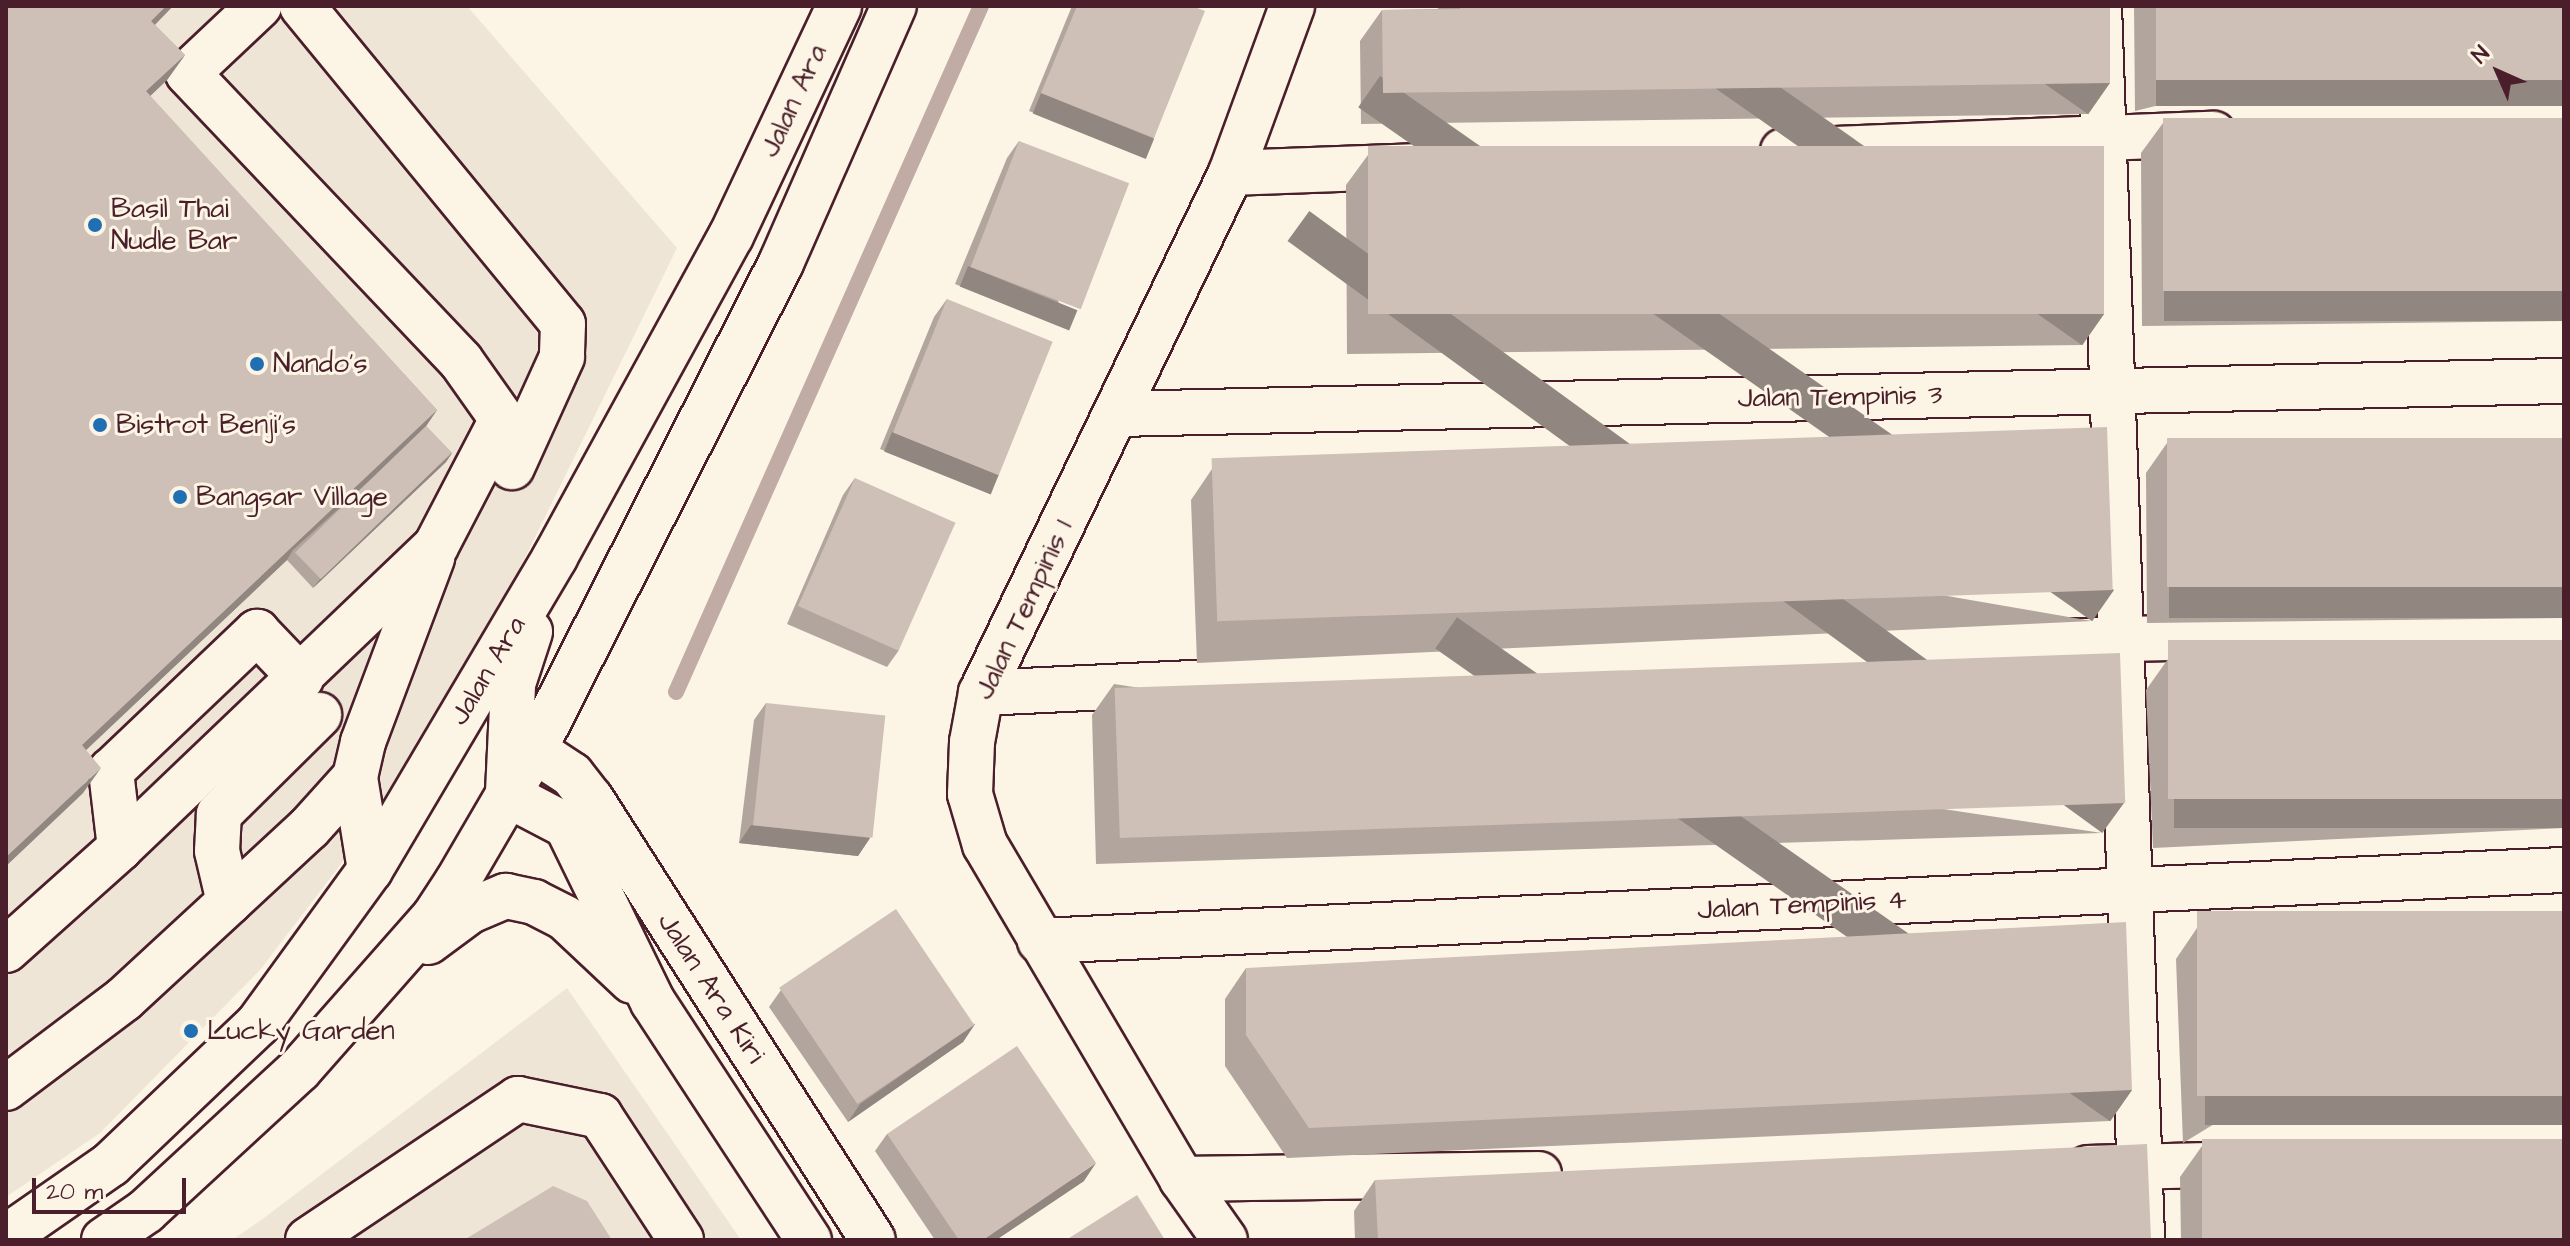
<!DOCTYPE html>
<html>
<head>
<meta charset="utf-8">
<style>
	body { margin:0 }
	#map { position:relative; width:2570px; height:1246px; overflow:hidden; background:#fcf5e5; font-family:"Architects Daughter",sans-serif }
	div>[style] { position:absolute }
	.built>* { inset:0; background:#eee5d7 }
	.stream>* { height:16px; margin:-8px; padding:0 8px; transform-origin:8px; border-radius:8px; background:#c0aca5 }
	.roads { filter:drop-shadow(2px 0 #4a1f2b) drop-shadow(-2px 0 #4a1f2b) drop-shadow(0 2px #4a1f2b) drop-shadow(0 -2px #4a1f2b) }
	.minor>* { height:44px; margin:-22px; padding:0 22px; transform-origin:22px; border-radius:22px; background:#fcf5e5 }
	.wall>* { inset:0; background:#b2a59d }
	.shaded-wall>* { inset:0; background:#918680; transform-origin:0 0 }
	.building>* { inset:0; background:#cfc0b7; transform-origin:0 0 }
	.dots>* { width:22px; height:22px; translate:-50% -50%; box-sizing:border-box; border:4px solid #fcf5e5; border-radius:50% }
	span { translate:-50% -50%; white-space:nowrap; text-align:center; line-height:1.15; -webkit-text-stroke:6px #fcf5e5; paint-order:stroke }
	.street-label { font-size:28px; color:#4a1f2b }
	.poi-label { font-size:28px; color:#4a1f2b }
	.left { translate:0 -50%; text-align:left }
	.frame { position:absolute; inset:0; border:8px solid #4a1f2b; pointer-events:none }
	.north { position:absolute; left:2458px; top:32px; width:80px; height:80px; -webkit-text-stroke:6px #fcf5e5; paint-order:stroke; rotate:315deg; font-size:22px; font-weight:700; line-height:32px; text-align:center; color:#4a1f2b }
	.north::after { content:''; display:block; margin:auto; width:28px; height:36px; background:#4a1f2b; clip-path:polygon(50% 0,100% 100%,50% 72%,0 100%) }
	.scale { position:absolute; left:32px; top:1178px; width:154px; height:36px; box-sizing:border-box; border:4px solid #4a1f2b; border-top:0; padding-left:10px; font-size:24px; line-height:28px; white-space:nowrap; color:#4a1f2b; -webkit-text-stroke:6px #fcf5e5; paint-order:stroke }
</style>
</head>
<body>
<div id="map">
	<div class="built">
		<div style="clip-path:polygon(6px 6px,467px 6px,677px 248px,435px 741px,260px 970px,100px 1133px,6px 1197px)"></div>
		<div style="clip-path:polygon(567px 988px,741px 1240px,232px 1240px,264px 1218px)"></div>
	</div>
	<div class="stream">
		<div style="left:676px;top:692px;width:751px;rotate:-66.03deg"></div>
	</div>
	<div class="roads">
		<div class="minor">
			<div style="left:302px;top:6px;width:411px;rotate:50.6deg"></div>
			<div style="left:563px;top:324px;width:33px;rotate:92deg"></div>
			<div style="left:562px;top:357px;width:121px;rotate:114.4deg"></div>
			<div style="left:2099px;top:6px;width:1235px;rotate:88deg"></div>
			<div style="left:1783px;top:151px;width:431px;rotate:-2.3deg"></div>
			<div style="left:1231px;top:173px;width:188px;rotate:-2.1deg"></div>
			<div style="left:1117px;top:414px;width:1447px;rotate:-1.31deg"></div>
			<div style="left:981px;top:693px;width:1142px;rotate:-2.71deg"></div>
			<div style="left:2122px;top:639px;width:442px;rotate:-1.2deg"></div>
			<div style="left:534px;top:750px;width:45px;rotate:33.3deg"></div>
			<div style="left:572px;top:775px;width:31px;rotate:52deg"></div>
			<div style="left:591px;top:799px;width:523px;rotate:57.4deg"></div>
			<div style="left:508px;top:792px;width:108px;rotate:-87.3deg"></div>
			<div style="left:513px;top:684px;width:55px;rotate:-71.9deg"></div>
			<div style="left:508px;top:795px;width:67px;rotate:27.7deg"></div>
			<div style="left:567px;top:826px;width:196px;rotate:64deg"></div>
			<div style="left:653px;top:1002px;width:285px;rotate:56.8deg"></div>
			<div style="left:120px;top:848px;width:78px;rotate:-96.7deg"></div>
			<div style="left:111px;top:771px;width:202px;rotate:-43.6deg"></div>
			<div style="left:257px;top:632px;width:64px;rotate:46.3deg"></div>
			<div style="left:370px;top:870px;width:94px;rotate:-99.2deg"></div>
			<div style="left:355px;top:777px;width:36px;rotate:-77deg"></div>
			<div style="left:363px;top:742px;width:197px;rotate:-69.4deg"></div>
			<div style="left:229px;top:902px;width:109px;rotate:-42.8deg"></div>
			<div style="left:309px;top:828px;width:69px;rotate:-48deg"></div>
			<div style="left:1040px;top:941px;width:1526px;rotate:-2.67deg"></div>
			<div style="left:428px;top:942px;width:52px;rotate:-36.4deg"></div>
			<div style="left:470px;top:911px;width:39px;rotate:-23deg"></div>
			<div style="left:506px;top:896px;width:29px;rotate:12deg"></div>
			<div style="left:534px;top:902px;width:35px;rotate:27deg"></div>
			<div style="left:565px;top:918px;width:92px;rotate:43.2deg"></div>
			<div style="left:6px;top:950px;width:153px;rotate:-41.8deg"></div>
			<div style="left:120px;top:848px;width:437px;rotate:-43.7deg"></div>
			<div style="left:436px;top:546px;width:143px;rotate:-62.5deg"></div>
			<div style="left:502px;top:419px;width:71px;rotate:-125.3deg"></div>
			<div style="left:461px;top:361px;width:397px;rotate:-133.5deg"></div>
			<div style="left:188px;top:73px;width:98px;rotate:-43.3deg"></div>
			<div style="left:6px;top:1088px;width:148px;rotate:-37deg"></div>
			<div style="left:124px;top:999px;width:143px;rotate:-42.7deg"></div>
			<div style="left:229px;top:902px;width:52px;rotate:-103.2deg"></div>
			<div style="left:217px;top:851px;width:37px;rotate:-87deg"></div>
			<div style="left:219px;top:814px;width:141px;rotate:-44.7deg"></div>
			<div style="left:2088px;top:1168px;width:159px;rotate:-1.4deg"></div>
			<div style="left:1182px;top:1179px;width:357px;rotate:-0.8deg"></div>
			<div style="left:6px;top:1237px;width:128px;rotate:-34.8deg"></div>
			<div style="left:111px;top:1164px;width:203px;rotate:-43.6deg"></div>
			<div style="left:258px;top:1024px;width:190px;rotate:-54deg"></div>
			<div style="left:370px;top:870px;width:364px;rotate:-59.4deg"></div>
			<div style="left:555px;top:557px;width:366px;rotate:-61.3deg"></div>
			<div style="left:731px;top:236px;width:254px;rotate:-64.8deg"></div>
			<div style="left:104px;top:1240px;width:51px;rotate:-34.6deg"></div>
			<div style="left:146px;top:1211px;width:208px;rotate:-42.7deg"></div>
			<div style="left:299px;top:1070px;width:204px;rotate:-48.6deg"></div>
			<div style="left:434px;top:917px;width:42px;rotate:-56.7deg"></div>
			<div style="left:457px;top:882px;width:153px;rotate:-59.7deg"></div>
			<div style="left:534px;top:750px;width:546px;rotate:-63.11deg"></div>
			<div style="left:781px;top:263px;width:281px;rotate:-66.3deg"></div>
			<div style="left:308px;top:1240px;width:253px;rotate:-33.9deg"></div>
			<div style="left:518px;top:1099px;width:84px;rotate:11.7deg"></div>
			<div style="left:600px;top:1116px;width:148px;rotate:56.8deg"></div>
			<div style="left:1225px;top:1240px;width:75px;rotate:-125.2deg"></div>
			<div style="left:1182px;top:1179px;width:388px;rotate:-120.5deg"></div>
			<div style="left:985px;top:845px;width:53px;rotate:-106.4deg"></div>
			<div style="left:970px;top:794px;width:52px;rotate:-87.8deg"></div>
			<div style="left:972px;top:742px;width:50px;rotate:-79.6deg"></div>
			<div style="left:981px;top:693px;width:577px;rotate:-64.32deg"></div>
			<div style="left:1231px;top:173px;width:178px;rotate:-69.9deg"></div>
		</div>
	</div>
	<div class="wall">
		<div style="clip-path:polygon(6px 6px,173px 6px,155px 25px,185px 55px,167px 80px,150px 96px,437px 410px,426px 426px,452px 453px,446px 462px,313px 588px,287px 560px,86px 750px,83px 793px,6px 866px)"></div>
		<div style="clip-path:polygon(1072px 6px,1192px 6px,1154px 138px,1141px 155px,1029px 111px)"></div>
		<div style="clip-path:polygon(1438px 6px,2110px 6px,2088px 114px,1361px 124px,1360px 41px,1382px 10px,1438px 9px)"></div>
		<div style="clip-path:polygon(2134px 6px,2564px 6px,2135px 111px)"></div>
		<div style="clip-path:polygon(2564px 118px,2564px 321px,2142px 326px,2141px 153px,2163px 123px)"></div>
		<div style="clip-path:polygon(1019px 141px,1065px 328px,955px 284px,1007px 158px)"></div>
		<div style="clip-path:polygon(1368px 155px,2104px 314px,2082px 345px,1347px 354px,1346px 185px)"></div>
		<div style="clip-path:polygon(947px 299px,999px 475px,987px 492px,880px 449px,934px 317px)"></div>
		<div style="clip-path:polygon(2564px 438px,2564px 618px,2147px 623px,2146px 473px,2167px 443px)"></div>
		<div style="clip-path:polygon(1212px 469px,2092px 621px,1197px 663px,1191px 500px)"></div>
		<div style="clip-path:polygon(855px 478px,899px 650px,887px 667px,787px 624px,843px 495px)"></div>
		<div style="clip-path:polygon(2564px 640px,2564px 828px,2153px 848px,2146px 690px,2168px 659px)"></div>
		<div style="clip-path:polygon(1114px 684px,2102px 833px,1096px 864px,1092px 715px)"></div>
		<div style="clip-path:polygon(766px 703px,870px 838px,858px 856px,739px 843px,754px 720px)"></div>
		<div style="clip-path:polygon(2564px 911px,2183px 1143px,2176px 959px,2197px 928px)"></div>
		<div style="clip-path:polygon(1246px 968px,2132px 1090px,2110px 1121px,1287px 1158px,1225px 1066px,1225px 999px)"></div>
		<div style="clip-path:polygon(781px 990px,975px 1024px,963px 1042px,848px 1122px,769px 1007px)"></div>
		<div style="clip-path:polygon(887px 1134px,1084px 1181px,996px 1240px,935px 1240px,875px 1151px)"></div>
		<div style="clip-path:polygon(2202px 1146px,2564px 1240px,2181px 1240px,2180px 1177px)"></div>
		<div style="clip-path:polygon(1375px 1180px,2151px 1240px,1355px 1240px,1354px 1211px)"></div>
	</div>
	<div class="shaded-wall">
		<div style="clip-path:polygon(166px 6px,173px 6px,134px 46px,151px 21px)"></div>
		<div style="clip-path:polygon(185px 55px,167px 80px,129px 116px,146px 91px)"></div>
		<div style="left:2564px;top:75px;width:31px;height:408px;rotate:90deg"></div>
		<div style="left:2110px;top:83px;width:38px;height:727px;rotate:125deg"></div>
		<div style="left:1041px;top:93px;width:122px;height:22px;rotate:22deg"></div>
		<div style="left:968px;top:266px;width:118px;height:22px;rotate:22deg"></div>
		<div style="left:2564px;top:291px;width:30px;height:400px;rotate:90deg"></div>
		<div style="left:2104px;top:314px;width:38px;height:735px;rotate:125deg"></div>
		<div style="clip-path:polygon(437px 410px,420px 435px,293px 550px,287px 560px,65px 770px,82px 745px)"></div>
		<div style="left:892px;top:432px;width:115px;height:21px;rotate:22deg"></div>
		<div style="clip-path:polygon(452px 453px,446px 462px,313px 588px,320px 579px)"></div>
		<div style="left:2564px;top:587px;width:31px;height:395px;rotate:90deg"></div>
		<div style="left:2114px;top:590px;width:38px;height:896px;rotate:125deg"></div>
		<div style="clip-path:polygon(101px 768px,83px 793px,6px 866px,6px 857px)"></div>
		<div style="left:2564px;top:799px;width:29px;height:390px;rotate:90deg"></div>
		<div style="left:2124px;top:803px;width:37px;height:1007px;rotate:126deg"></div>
		<div style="clip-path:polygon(751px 825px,870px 838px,858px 856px,739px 843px)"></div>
		<div style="clip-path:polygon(975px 1024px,963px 1042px,848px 1122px,860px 1104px)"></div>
		<div style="left:2132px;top:1090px;width:38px;height:824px;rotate:125deg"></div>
		<div style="left:2564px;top:1096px;width:29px;height:359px;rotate:90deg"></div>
		<div style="clip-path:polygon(1096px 1163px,1084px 1181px,996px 1240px,983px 1240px)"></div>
	</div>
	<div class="building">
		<div style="clip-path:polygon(6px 6px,166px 6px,151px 21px,185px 55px,146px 91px,437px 410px,82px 745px,101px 768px,6px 857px)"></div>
		<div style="clip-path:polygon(1077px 6px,1192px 6px,1205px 11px,1154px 138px,1041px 93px)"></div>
		<div style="clip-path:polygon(1460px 6px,2110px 6px,2110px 83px,1383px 93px,1382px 10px,1460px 9px)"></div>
		<div style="left:2156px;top:6px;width:408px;height:74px"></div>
		<div style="left:2564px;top:118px;width:173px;height:401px;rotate:90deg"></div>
		<div style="left:1019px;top:141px;width:118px;height:135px;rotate:21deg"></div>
		<div style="left:2104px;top:146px;width:168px;height:736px;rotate:90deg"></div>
		<div style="left:947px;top:299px;width:114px;height:144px;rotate:22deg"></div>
		<div style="left:426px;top:426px;width:37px;height:182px;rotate:46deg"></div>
		<div style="left:2107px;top:427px;width:163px;height:896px;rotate:88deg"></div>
		<div style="left:2564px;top:438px;width:149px;height:397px;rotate:90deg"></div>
		<div style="left:855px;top:478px;width:110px;height:140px;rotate:24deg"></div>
		<div style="left:2564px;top:640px;width:159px;height:396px;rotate:90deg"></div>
		<div style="left:2120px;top:653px;width:150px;height:1006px;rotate:88deg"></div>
		<div style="left:766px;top:703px;width:120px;height:123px;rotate:6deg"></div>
		<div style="left:896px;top:909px;width:140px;height:141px;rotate:56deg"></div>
		<div style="left:2564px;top:911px;width:185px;height:367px;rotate:90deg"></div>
		<div style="clip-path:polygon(2126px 922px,2132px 1090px,1309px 1128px,1246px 1035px,1246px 968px)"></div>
		<div style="clip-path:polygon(1017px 1046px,1096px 1163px,983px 1240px,959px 1240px,887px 1134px)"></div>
		<div style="left:2564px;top:1139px;width:101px;height:362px;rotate:90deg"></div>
		<div style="clip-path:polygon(2147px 1144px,2151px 1240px,1378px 1240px,1375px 1180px)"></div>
		<div style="clip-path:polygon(553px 1186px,587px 1201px,612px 1240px,464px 1240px)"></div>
		<div style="clip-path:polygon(1137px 1195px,1165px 1240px,1066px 1240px)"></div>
	</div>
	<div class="dots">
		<div style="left:95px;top:225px;background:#1f6fb2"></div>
		<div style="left:257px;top:364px;background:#1f6fb2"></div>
		<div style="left:100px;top:425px;background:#1f6fb2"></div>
		<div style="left:180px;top:497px;background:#1f6fb2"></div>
		<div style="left:191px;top:1031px;background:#1f6fb2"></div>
	</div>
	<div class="street-label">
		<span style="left:794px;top:101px;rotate:-65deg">Jalan Ara</span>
		<span style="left:1840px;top:397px;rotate:-1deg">Jalan Tempinis 3</span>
		<span style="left:1024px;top:610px;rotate:-65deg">Jalan Tempinis 1</span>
		<span style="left:488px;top:671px;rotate:-59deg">Jalan Ara</span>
		<span style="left:1802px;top:905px;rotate:-3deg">Jalan Tempinis 4</span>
		<span style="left:711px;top:988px;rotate:57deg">Jalan Ara Kiri</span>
	</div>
	<div class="poi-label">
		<span class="left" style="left:111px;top:225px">Basil Thai<br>Nudle Bar</span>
		<span class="left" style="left:273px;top:364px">Nando's</span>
		<span class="left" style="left:116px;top:425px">Bistrot Benji’s</span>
		<span class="left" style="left:196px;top:497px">Bangsar Village</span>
		<span class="left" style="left:207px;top:1031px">Lucky Garden</span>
	</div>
	<div class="frame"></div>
	<div class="north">N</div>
	<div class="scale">20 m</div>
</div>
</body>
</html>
